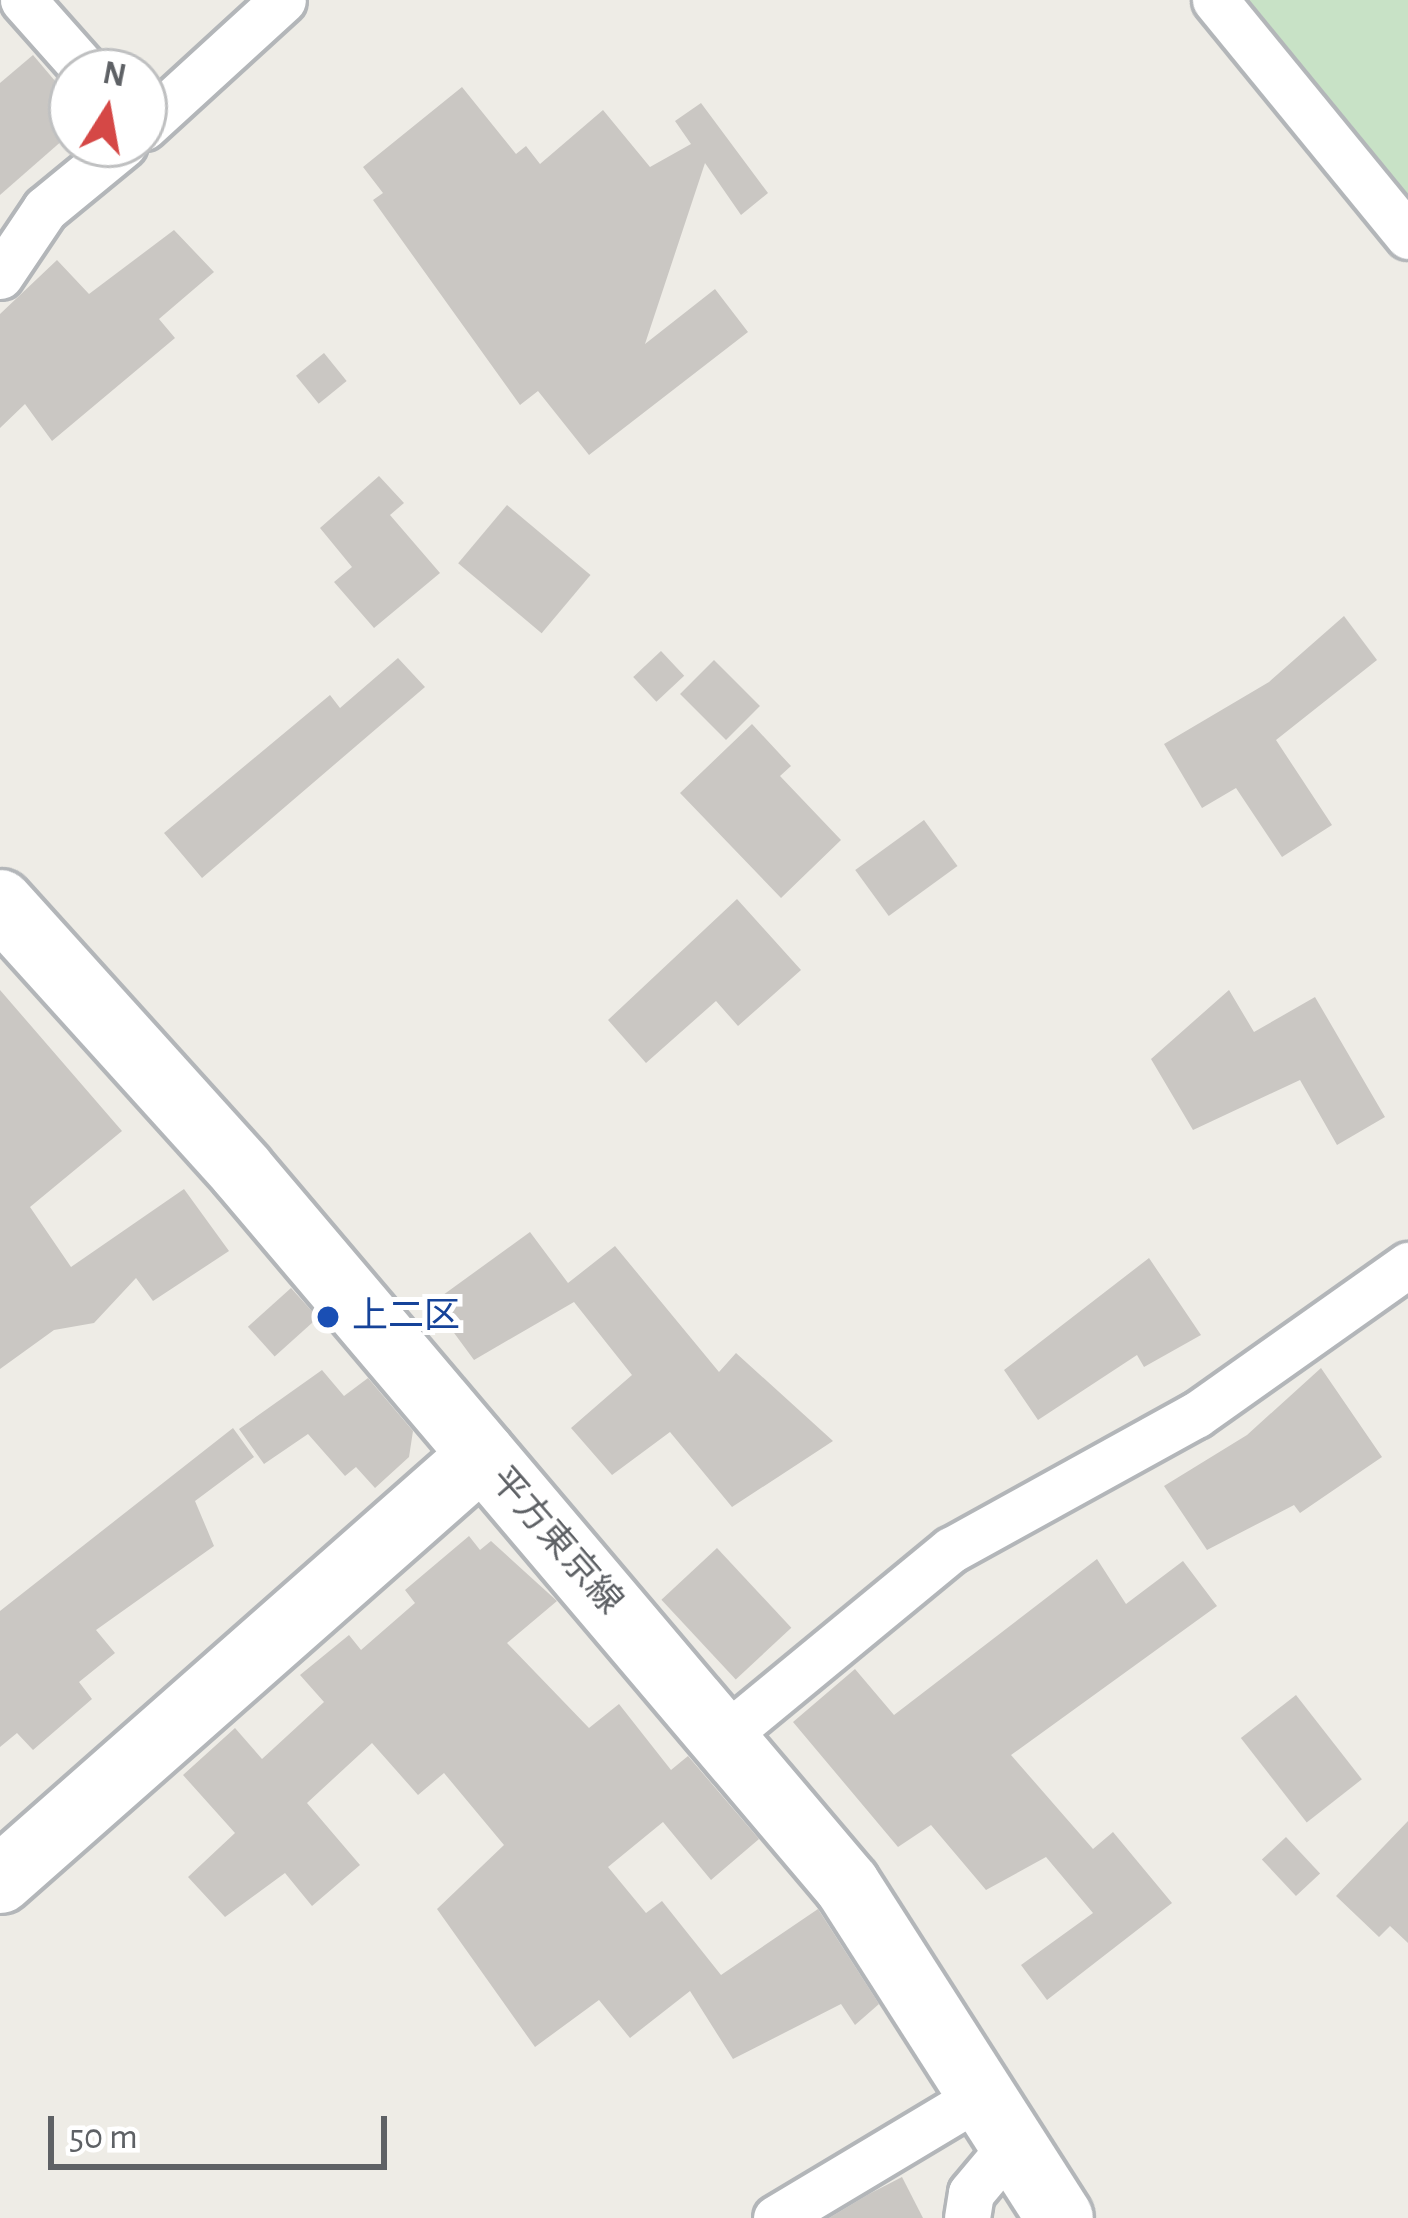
<!DOCTYPE html>
<html>
<head>
<meta charset="utf-8">
<style>
	body { margin:0 }
	#map { position:relative; width:1408px; height:2218px; overflow:hidden; background:#eeece6; font-family:"Alegreya Sans","Noto Sans JP",sans-serif }
	div>[style] { position:absolute }
	.green>* { inset:0; background:#c8e2c6 }
	.building>* { inset:0; background:#cac7c3; transform-origin:0 0 }
	.roads { filter:drop-shadow(3px 0 #b3b6b9) drop-shadow(-3px 0 #b3b6b9) drop-shadow(0 3px #b3b6b9) drop-shadow(0 -3px #b3b6b9) }
	.street>* { height:45px; margin:-22.5px; padding:0 22.5px; transform-origin:22.5px; border-radius:22.5px; background:#fff }
	.secondary>* { height:66px; margin:-33px; padding:0 33px; transform-origin:33px; border-radius:33px; background:#fff }
	.dots>* { width:33px; height:33px; translate:-50% -50%; box-sizing:border-box; border:6px solid #fff; border-radius:50% }
	span { translate:-50% -50%; white-space:nowrap; text-align:center; line-height:1.15; -webkit-text-stroke:10px #fff; paint-order:stroke }
	.transit-label { font-size:36px; color:#164399 }
	.left { translate:0 -50%; text-align:left }
	.street-label { font-size:36px; color:#5e6165 }
	.north { position:absolute; left:48px; top:48px; width:120px; height:120px; box-sizing:border-box; background:#fff; border:3px solid #bfc0c1; border-radius:50%; rotate:11deg; font-size:33px; font-weight:700; line-height:48px; text-align:center; color:#5e6165 }
	.north::after { content:''; display:block; margin:auto; width:42px; height:54px; background:#d54846; clip-path:polygon(50% 0,100% 100%,50% 72%,0 100%) }
	.scale { position:absolute; left:48px; top:2116px; width:339px; height:54px; box-sizing:border-box; border:6px solid #5e6165; border-top:0; padding-left:15px; font-size:36px; line-height:42px; white-space:nowrap; color:#5e6165; -webkit-text-stroke:9px #fff; paint-order:stroke }
</style>
</head>
<body>
<div id="map">
	<div class="green">
		<div style="clip-path:polygon(1243px 0,1408px 0,1408px 205px)"></div>
	</div>
	<div class="building">
		<div style="clip-path:polygon(33px 55px,72px 101px,72px 132px,0 195px,0 83px)"></div>
		<div style="clip-path:polygon(462px 87px,516px 154px,526px 146px,540px 164px,603px 110px,650px 167px,691px 144px,675px 121px,701px 103px,768px 193px,741px 215px,705px 163px,645px 344px,715px 289px,748px 332px,589px 455px,538px 391px,520px 405px,373px 200px,383px 193px,363px 167px)"></div>
		<div style="clip-path:polygon(174px 230px,214px 272px,159px 319px,175px 338px,52px 441px,25px 404px,0 428px,0 314px,57px 260px,89px 294px)"></div>
		<div style="left:324px;top:353px;width:36px;height:36px;rotate:51deg"></div>
		<div style="clip-path:polygon(379px 476px,404px 503px,390px 515px,440px 573px,374px 628px,334px 582px,352px 567px,320px 528px)"></div>
		<div style="left:507px;top:505px;width:109px;height:76px;rotate:40deg"></div>
		<div style="clip-path:polygon(1344px 616px,1377px 660px,1276px 740px,1332px 825px,1282px 857px,1236px 788px,1202px 808px,1164px 744px,1269px 682px)"></div>
		<div style="left:661px;top:651px;width:34px;height:38px;rotate:47deg"></div>
		<div style="clip-path:polygon(398px 658px,425px 687px,202px 878px,164px 833px,330px 695px,340px 708px)"></div>
		<div style="left:714px;top:660px;width:65px;height:48px;rotate:45deg"></div>
		<div style="clip-path:polygon(752px 724px,791px 766px,780px 776px,841px 840px,781px 898px,680px 793px)"></div>
		<div style="left:924px;top:820px;width:57px;height:85px;rotate:54deg"></div>
		<div style="clip-path:polygon(737px 899px,801px 970px,738px 1026px,716px 1001px,646px 1063px,608px 1020px)"></div>
		<div style="clip-path:polygon(0 990px,122px 1131px,30px 1207px,71px 1267px,184px 1189px,229px 1251px,153px 1301px,136px 1278px,94px 1323px,54px 1330px,0 1369px)"></div>
		<div style="clip-path:polygon(1229px 990px,1254px 1032px,1315px 997px,1385px 1117px,1337px 1145px,1300px 1080px,1193px 1130px,1151px 1059px)"></div>
		<div style="clip-path:polygon(530px 1232px,568px 1283px,615px 1246px,719px 1372px,736px 1353px,833px 1441px,732px 1507px,670px 1432px,612px 1475px,571px 1428px,632px 1375px,574px 1302px,474px 1360px,432px 1303px)"></div>
		<div style="clip-path:polygon(1149px 1258px,1201px 1335px,1144px 1367px,1137px 1355px,1038px 1420px,1004px 1370px)"></div>
		<div style="left:291px;top:1288px;width:40px;height:58px;rotate:48deg"></div>
		<div style="clip-path:polygon(1321px 1368px,1382px 1457px,1300px 1513px,1294px 1505px,1207px 1550px,1164px 1486px,1247px 1435px)"></div>
		<div style="clip-path:polygon(322px 1370px,344px 1396px,368px 1378px,413px 1431px,409px 1457px,375px 1488px,356px 1467px,345px 1476px,308px 1434px,264px 1464px,239px 1429px)"></div>
		<div style="clip-path:polygon(233px 1428px,254px 1457px,195px 1501px,214px 1546px,96px 1630px,115px 1653px,79px 1682px,92px 1699px,33px 1750px,17px 1733px,0 1747px,0 1611px)"></div>
		<div style="clip-path:polygon(469px 1536px,480px 1550px,491px 1541px,557px 1601px,507px 1643px,589px 1728px,619px 1704px,671px 1770px,688px 1756px,759px 1839px,711px 1880px,663px 1822px,608px 1867px,646px 1913px,662px 1901px,721px 1975px,818px 1909px,879px 2004px,855px 2025px,841px 2004px,733px 2059px,690px 1991px,630px 2038px,599px 2000px,535px 2047px,437px 1909px,504px 1845px,444px 1773px,418px 1795px,372px 1743px,307px 1803px,360px 1865px,312px 1906px,285px 1873px,225px 1917px,188px 1877px,235px 1833px,183px 1775px,235px 1728px,262px 1759px,324px 1702px,300px 1675px,349px 1635px,361px 1650px,415px 1603px,405px 1590px)"></div>
		<div style="left:717px;top:1548px;width:109px;height:76px;rotate:47deg"></div>
		<div style="clip-path:polygon(1097px 1559px,1126px 1604px,1183px 1561px,1217px 1606px,1011px 1755px,1093px 1849px,1113px 1832px,1172px 1903px,1047px 2000px,1021px 1965px,1093px 1913px,1046px 1857px,986px 1890px,931px 1825px,898px 1847px,793px 1722px,855px 1669px,894px 1715px)"></div>
		<div style="left:1296px;top:1695px;width:107px;height:70px;rotate:52deg"></div>
		<div style="clip-path:polygon(1408px 1821px,1408px 1943px,1390px 1926px,1379px 1937px,1336px 1896px)"></div>
		<div style="left:1286px;top:1837px;width:50px;height:33px;rotate:47deg"></div>
		<div style="clip-path:polygon(902px 2177px,923px 2218px,829px 2218px,869px 2194px)"></div>
	</div>
	<div class="roads">
		<div class="street">
			<div style="left:23px;top:0;width:96px;rotate:48.4deg"></div>
			<div style="left:1215px;top:0;width:305px;rotate:50.7deg"></div>
			<div style="left:144px;top:127px;width:188px;rotate:-42.4deg"></div>
			<div style="left:0;top:276px;width:81px;rotate:-56.1deg"></div>
			<div style="left:45px;top:209px;width:102px;rotate:-39.4deg"></div>
			<div style="left:725px;top:1736px;width:293px;rotate:-39.5deg"></div>
			<div style="left:951px;top:1550px;width:280px;rotate:-28.9deg"></div>
			<div style="left:1196px;top:1415px;width:260px;rotate:-35.3deg"></div>
			<div style="left:776px;top:2218px;width:238px;rotate:-30.9deg"></div>
			<div style="left:967px;top:2218px;width:25px;rotate:-81deg"></div>
			<div style="left:971px;top:2193px;width:64px;rotate:-50.1deg"></div>
		</div>
		<div class="secondary">
			<div style="left:0;top:903px;width:360px;rotate:47.9deg"></div>
			<div style="left:241px;top:1170px;width:937px;rotate:49.72deg"></div>
			<div style="left:847px;top:1885px;width:395px;rotate:57.4deg"></div>
			<div style="left:0;top:1880px;width:643px;rotate:-41.4deg"></div>
		</div>
	</div>
	<div class="dots">
		<div style="left:328px;top:1317px;background:#1a4fb4"></div>
	</div>
	<div class="transit-label">
		<span class="left" style="left:352px;top:1317px">上二区</span>
	</div>
	<div class="street-label">
		<span style="left:556px;top:1541px;rotate:49deg">平方東京線</span>
	</div>
	<div class="north">N</div>
	<div class="scale">50 m</div>
</div>
</body>
</html>
